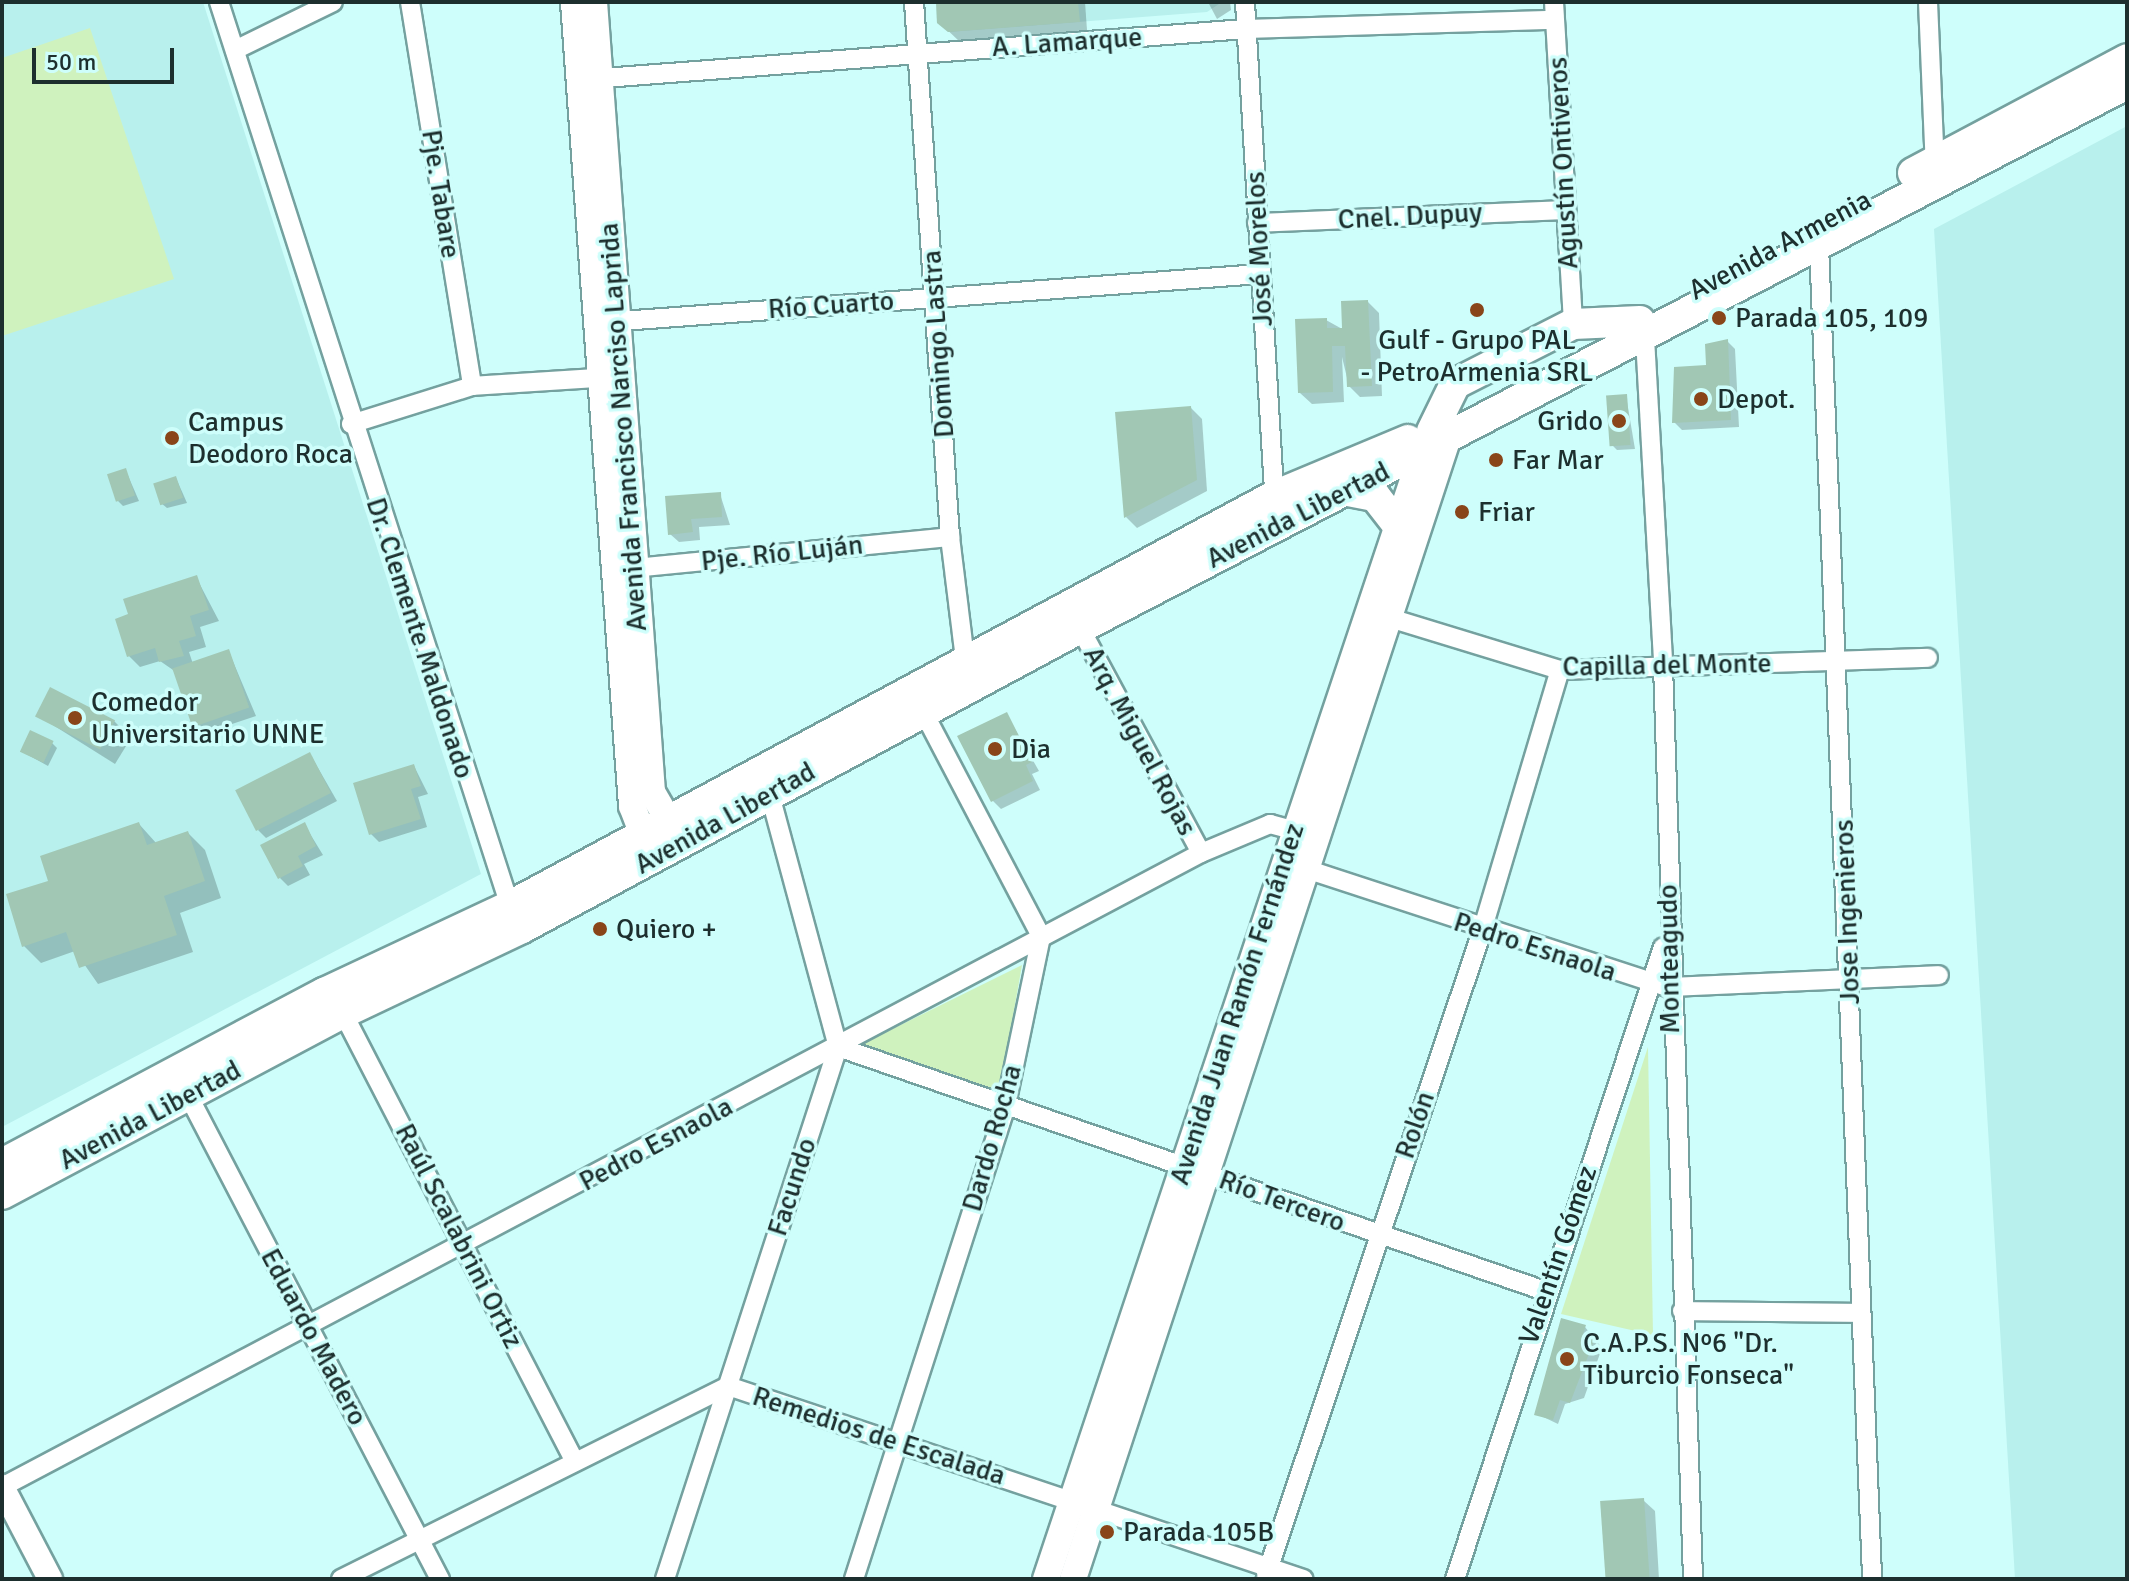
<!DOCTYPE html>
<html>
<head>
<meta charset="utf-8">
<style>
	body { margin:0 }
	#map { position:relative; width:2129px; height:1581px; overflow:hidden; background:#cefefb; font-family:Signika,sans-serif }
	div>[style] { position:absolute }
	.built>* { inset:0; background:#b8f0ed }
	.green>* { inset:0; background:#cff2be }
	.shadow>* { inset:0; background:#0003 }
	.building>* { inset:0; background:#a1c7b4; transform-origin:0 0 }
	.roads { filter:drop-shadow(2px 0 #74a19f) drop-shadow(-2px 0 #74a19f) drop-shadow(0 2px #74a19f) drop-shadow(0 -2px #74a19f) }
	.minor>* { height:18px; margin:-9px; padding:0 9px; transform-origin:9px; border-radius:9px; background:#fff }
	.tertiary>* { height:24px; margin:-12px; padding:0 12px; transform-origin:12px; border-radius:12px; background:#fff }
	.secondary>* { height:26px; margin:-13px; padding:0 13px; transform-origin:13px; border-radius:13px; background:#fff }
	.primary>* { height:30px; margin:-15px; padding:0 15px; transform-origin:15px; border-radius:15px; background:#fff }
	.dots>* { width:22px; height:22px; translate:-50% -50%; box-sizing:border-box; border:4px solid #cefefb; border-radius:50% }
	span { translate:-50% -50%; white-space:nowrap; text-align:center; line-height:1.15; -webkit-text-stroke:7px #cefefb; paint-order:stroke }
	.street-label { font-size:28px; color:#1d2f2e }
	.poi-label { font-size:28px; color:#1d2f2e }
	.left { translate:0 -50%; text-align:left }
	.right { translate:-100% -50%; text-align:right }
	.frame { position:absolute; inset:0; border:4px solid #1d2f2e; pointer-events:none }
	.scale { position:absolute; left:32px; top:48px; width:142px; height:36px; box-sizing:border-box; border:4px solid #1d2f2e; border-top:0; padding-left:10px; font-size:24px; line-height:28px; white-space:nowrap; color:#1d2f2e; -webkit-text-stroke:6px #cefefb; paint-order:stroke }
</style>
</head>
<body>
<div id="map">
	<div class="built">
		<div style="clip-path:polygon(2px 2px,203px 2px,481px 874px,2px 1127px)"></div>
		<div style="clip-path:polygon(936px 2px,1222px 2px,1207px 12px,948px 32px,937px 23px)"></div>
		<div style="clip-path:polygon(2127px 126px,2127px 1579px,2015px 1579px,1934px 229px)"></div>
	</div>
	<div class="green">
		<div style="clip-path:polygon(90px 28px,174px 279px,2px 336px,2px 58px)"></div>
		<div style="clip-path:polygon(1022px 965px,998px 1102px,854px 1048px)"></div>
		<div style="clip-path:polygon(1648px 1047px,1653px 1335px,1561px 1314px)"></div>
	</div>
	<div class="shadow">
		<div style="clip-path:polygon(938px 2px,1085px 2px,1087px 30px,961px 43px,939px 22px)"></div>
		<div style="clip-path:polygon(1208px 2px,1230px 2px,1231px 10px,1217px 19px)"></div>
		<div style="clip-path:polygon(1368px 302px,1379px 313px,1382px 396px,1360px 397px,1349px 386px,1342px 357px,1344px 402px,1312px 404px,1300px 393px,1326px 320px,1344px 330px)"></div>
		<div style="clip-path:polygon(1727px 341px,1735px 349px,1739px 427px,1682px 430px,1674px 422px,1675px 369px,1708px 367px)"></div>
		<div style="clip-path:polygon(1626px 396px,1635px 449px,1617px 450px,1612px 445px)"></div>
		<div style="clip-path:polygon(1191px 408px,1202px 419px,1207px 491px,1137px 528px,1126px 517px)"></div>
		<div style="clip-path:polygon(126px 471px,139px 501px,123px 506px,118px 501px)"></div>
		<div style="clip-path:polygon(176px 478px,187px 503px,167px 508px,161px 503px)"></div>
		<div style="clip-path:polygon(720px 494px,730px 525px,699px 527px,700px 540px,679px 542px,670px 534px)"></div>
		<div style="clip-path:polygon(196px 577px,219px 621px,200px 627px,206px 647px,189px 652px,193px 664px,229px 652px,256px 716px,202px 734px,176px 672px,160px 661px,140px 667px,129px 656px)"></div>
		<div style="clip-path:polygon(37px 715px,114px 721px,131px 738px,115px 764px)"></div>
		<div style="clip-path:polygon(1007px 715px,1039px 771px,1032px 774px,1040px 790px,1001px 809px,993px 801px)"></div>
		<div style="clip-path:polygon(52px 743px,57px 748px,48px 766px,21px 751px)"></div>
		<div style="clip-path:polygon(310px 754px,337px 801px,266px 838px,258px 830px)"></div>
		<div style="clip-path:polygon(414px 766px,428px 794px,418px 797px,427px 827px,379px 842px,371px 834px)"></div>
		<div style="clip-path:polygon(139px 824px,157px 844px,188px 833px,205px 850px,221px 898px,180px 913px,193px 952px,98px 984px,75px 951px,41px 963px,24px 946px,50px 882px)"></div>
		<div style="clip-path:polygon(304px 824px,323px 855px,304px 864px,310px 875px,288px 886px,280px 878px)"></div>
		<div style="clip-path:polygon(1562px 1320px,1585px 1327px,1602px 1348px,1584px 1398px,1565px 1404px,1558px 1424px,1537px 1414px)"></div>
		<div style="clip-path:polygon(1643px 1500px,1655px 1511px,1659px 1579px,1605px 1579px)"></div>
	</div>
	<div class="building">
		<div style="clip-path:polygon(936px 2px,1078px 2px,1080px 22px,948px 32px,937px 23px)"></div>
		<div style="clip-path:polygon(1368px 300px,1372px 386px,1347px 387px,1345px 346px,1332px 346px,1333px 392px,1298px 393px,1295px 319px,1327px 318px,1327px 328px,1342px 328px,1341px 301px)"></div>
		<div style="clip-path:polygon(1728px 339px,1731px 420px,1672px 423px,1674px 367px,1706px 365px,1705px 344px)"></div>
		<div style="left:1627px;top:394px;width:51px;height:21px;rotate:86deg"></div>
		<div style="clip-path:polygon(1191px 406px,1197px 480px,1124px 518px,1115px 412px)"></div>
		<div style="left:126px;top:468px;width:29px;height:20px;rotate:72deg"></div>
		<div style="left:176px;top:476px;width:23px;height:24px;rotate:72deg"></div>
		<div style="clip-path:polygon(721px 492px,722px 517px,691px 519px,693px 532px,668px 535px,665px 496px)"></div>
		<div style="clip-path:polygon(197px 575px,209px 610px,190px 616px,196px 636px,179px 641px,184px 656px,159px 662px,155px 648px,127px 657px,115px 619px,128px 614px,123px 599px)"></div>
		<div style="left:229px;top:649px;width:62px;height:60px;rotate:71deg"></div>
		<div style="left:50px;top:687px;width:73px;height:33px;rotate:27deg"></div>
		<div style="clip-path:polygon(1007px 712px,1032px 762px,1026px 765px,1033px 781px,991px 802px,957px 736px)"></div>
		<div style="left:30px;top:730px;width:26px;height:24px;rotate:25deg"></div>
		<div style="left:310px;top:752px;width:46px;height:84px;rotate:63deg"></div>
		<div style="clip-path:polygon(414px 764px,421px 786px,411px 789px,421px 819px,369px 835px,353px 783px)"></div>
		<div style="clip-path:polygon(139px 822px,147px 845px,188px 831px,205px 881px,164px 896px,177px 935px,79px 968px,66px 932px,22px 947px,6px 894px,48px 881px,40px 856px)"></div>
		<div style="clip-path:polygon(305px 822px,316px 846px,298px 856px,303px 866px,278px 879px,260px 845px)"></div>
		<div style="clip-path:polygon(1561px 1318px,1586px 1325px,1583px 1334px,1595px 1338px,1570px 1403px,1560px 1400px,1553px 1420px,1534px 1415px)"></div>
		<div style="left:1644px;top:1498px;width:81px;height:44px;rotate:86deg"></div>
	</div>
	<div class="roads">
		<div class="minor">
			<div style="left:219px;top:2px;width:950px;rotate:72.16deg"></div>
			<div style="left:410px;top:2px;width:389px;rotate:80.8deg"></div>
			<div style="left:914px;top:2px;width:536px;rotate:86.15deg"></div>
			<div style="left:950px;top:537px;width:132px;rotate:83deg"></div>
			<div style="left:1245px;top:2px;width:495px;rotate:86.6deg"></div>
			<div style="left:1554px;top:2px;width:323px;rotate:86.6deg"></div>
			<div style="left:1928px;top:2px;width:168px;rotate:87.6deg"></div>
			<div style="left:235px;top:50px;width:109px;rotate:-26.1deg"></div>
			<div style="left:591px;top:79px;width:657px;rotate:-4.37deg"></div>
			<div style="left:1246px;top:29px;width:308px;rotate:-1.7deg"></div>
			<div style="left:1257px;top:223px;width:306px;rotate:-2.4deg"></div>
			<div style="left:1819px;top:245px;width:1335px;rotate:87.72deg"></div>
			<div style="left:608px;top:322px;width:654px;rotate:-4.21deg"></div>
			<div style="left:1645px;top:338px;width:327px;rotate:86.8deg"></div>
			<div style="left:1663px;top:665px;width:914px;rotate:88.12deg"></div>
			<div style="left:351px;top:424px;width:127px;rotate:-17.4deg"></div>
			<div style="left:472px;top:386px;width:139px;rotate:-3.7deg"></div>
			<div style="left:624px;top:569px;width:328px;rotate:-5.6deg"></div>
			<div style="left:1380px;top:615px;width:188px;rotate:17deg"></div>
			<div style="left:1560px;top:670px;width:368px;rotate:-1.9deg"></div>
			<div style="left:1080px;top:628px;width:255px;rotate:61.7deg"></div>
			<div style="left:1297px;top:866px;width:390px;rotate:18.1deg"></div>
			<div style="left:1668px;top:987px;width:271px;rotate:-2.5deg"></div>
			<div style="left:343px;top:1013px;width:503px;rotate:62.67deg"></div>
			<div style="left:838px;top:1047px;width:748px;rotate:19.04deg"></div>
			<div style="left:188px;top:1095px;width:546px;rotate:62.5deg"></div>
			<div style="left:1682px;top:1311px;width:177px;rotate:0.6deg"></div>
			<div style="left:2px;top:1487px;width:1356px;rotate:-27.87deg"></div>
			<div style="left:1201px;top:853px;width:75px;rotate:-22.8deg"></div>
			<div style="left:1270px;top:824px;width:38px;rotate:15deg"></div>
			<div style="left:1266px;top:1576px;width:680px;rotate:-71.49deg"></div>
			<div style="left:1482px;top:931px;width:272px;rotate:-73.4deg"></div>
			<div style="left:341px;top:1579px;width:432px;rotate:-26.5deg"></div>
			<div style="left:728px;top:1386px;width:607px;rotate:18.55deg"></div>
			<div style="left:665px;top:1579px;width:559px;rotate:-71.99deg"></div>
			<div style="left:838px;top:1047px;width:264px;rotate:-105.1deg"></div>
			<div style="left:854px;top:1579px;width:494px;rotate:-72.2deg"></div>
			<div style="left:1005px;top:1109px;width:177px;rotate:-78.2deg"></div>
			<div style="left:1041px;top:936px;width:254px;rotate:-117.7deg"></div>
			<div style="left:1455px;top:1579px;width:665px;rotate:-71.78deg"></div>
		</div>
		<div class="tertiary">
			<div style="left:2px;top:1487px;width:104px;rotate:62.4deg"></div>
		</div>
		<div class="secondary">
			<div style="left:574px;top:2px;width:806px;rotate:85.87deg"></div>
			<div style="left:632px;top:806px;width:50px;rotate:69deg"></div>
			<div style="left:594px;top:2px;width:792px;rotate:85.8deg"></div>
			<div style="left:652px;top:792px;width:52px;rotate:60deg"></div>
			<div style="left:1046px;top:1579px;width:1200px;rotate:-71.53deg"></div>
			<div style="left:1073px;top:1579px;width:1199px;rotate:-71.82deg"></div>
		</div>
		<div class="primary">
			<div style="left:1913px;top:173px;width:242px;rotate:-28deg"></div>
			<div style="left:1432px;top:431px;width:52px;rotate:-63.9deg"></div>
			<div style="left:1455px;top:384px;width:132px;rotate:-27deg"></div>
			<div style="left:1573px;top:324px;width:67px;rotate:-2.6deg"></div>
			<div style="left:1343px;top:490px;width:33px;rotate:11deg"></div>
			<div style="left:1375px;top:496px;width:31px;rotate:52deg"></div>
			<div style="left:2px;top:1164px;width:365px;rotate:-28deg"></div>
			<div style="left:324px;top:993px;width:205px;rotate:-25.1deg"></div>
			<div style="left:510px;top:906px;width:867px;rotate:-28.22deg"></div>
			<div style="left:1274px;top:496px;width:145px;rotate:-22.7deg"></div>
			<div style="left:2px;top:1194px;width:386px;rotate:-28deg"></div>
			<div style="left:343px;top:1013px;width:198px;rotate:-25.4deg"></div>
			<div style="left:522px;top:928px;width:634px;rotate:-28.26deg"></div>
			<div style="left:1080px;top:628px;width:1180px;rotate:-27.46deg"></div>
		</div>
	</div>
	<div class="dots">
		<div style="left:1477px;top:310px;background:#894519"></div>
		<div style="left:1719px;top:318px;background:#894519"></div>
		<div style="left:1701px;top:399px;background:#894519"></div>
		<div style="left:1619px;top:421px;background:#894519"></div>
		<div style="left:172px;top:438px;background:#894519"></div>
		<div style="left:1496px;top:460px;background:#894519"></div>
		<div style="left:1462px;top:512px;background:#894519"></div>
		<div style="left:75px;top:718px;background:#894519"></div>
		<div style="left:995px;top:749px;background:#894519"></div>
		<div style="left:600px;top:929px;background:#894519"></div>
		<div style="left:1567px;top:1359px;background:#894519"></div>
		<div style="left:1107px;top:1532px;background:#894519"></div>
	</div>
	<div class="street-label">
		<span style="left:1067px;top:42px;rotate:-4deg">A. Lamarque</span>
		<span style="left:1563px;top:163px;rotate:-93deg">Agustín Ontiveros</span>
		<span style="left:441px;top:194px;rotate:81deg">Pje. Tabare</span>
		<span style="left:1410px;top:216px;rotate:-3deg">Cnel. Dupuy</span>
		<span style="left:1780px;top:245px;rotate:-28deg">Avenida Armenia</span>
		<span style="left:1259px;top:249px;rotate:-93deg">José Morelos</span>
		<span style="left:831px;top:305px;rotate:-4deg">Río Cuarto</span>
		<span style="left:938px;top:344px;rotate:-94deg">Domingo Lastra</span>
		<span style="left:623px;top:427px;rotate:-94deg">Avenida Francisco Narciso Laprida</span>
		<span style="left:1298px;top:515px;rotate:-27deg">Avenida Libertad</span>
		<span style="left:782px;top:553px;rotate:-6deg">Pje. Río Luján</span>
		<span style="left:420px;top:638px;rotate:72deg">Dr. Clemente Maldonado</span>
		<span style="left:1667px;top:665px;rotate:-1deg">Capilla del Monte</span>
		<span style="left:1140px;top:741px;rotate:62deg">Arq. Miguel Rojas</span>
		<span style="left:725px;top:818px;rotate:-29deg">Avenida Libertad</span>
		<span style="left:1847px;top:912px;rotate:-92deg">Jose Ingenieros</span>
		<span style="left:1535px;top:947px;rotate:18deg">Pedro Esnaola</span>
		<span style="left:1669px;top:959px;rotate:-91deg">Monteagudo</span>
		<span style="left:1237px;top:1004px;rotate:-72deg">Avenida Juan Ramón Fernández</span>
		<span style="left:150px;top:1115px;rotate:-28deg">Avenida Libertad</span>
		<span style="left:1415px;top:1125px;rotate:-71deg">Rolón</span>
		<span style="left:992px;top:1138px;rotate:-74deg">Dardo Rocha</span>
		<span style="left:656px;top:1144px;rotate:-28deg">Pedro Esnaola</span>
		<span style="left:792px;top:1187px;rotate:-72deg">Facundo</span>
		<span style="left:1282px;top:1201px;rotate:20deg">Río Tercero</span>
		<span style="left:459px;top:1236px;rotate:63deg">Raúl Scalabrini Ortiz</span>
		<span style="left:1558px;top:1255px;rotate:-71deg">Valentín Gómez</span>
		<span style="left:314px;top:1337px;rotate:62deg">Eduardo Madero</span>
		<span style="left:879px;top:1436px;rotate:18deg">Remedios de Escalada</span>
	</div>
	<div class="poi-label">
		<span class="left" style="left:1735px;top:318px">Parada 105, 109</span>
		<span style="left:1477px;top:356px">Gulf - Grupo PAL<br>- PetroArmenia SRL</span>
		<span class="left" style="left:1717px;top:399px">Depot.</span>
		<span class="right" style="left:1603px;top:421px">Grido</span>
		<span class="left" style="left:188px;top:438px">Campus<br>Deodoro Roca</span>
		<span class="left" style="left:1512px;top:460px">Far Mar</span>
		<span class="left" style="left:1478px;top:512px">Friar</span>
		<span class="left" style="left:91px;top:718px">Comedor<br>Universitario UNNE</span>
		<span class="left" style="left:1011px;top:749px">Dia</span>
		<span class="left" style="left:616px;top:929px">Quiero +</span>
		<span class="left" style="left:1583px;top:1359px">C.A.P.S. Nº6 "Dr.<br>Tiburcio Fonseca"</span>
		<span class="left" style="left:1123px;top:1532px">Parada 105B</span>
	</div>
	<div class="frame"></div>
	<div class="scale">50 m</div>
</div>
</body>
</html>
